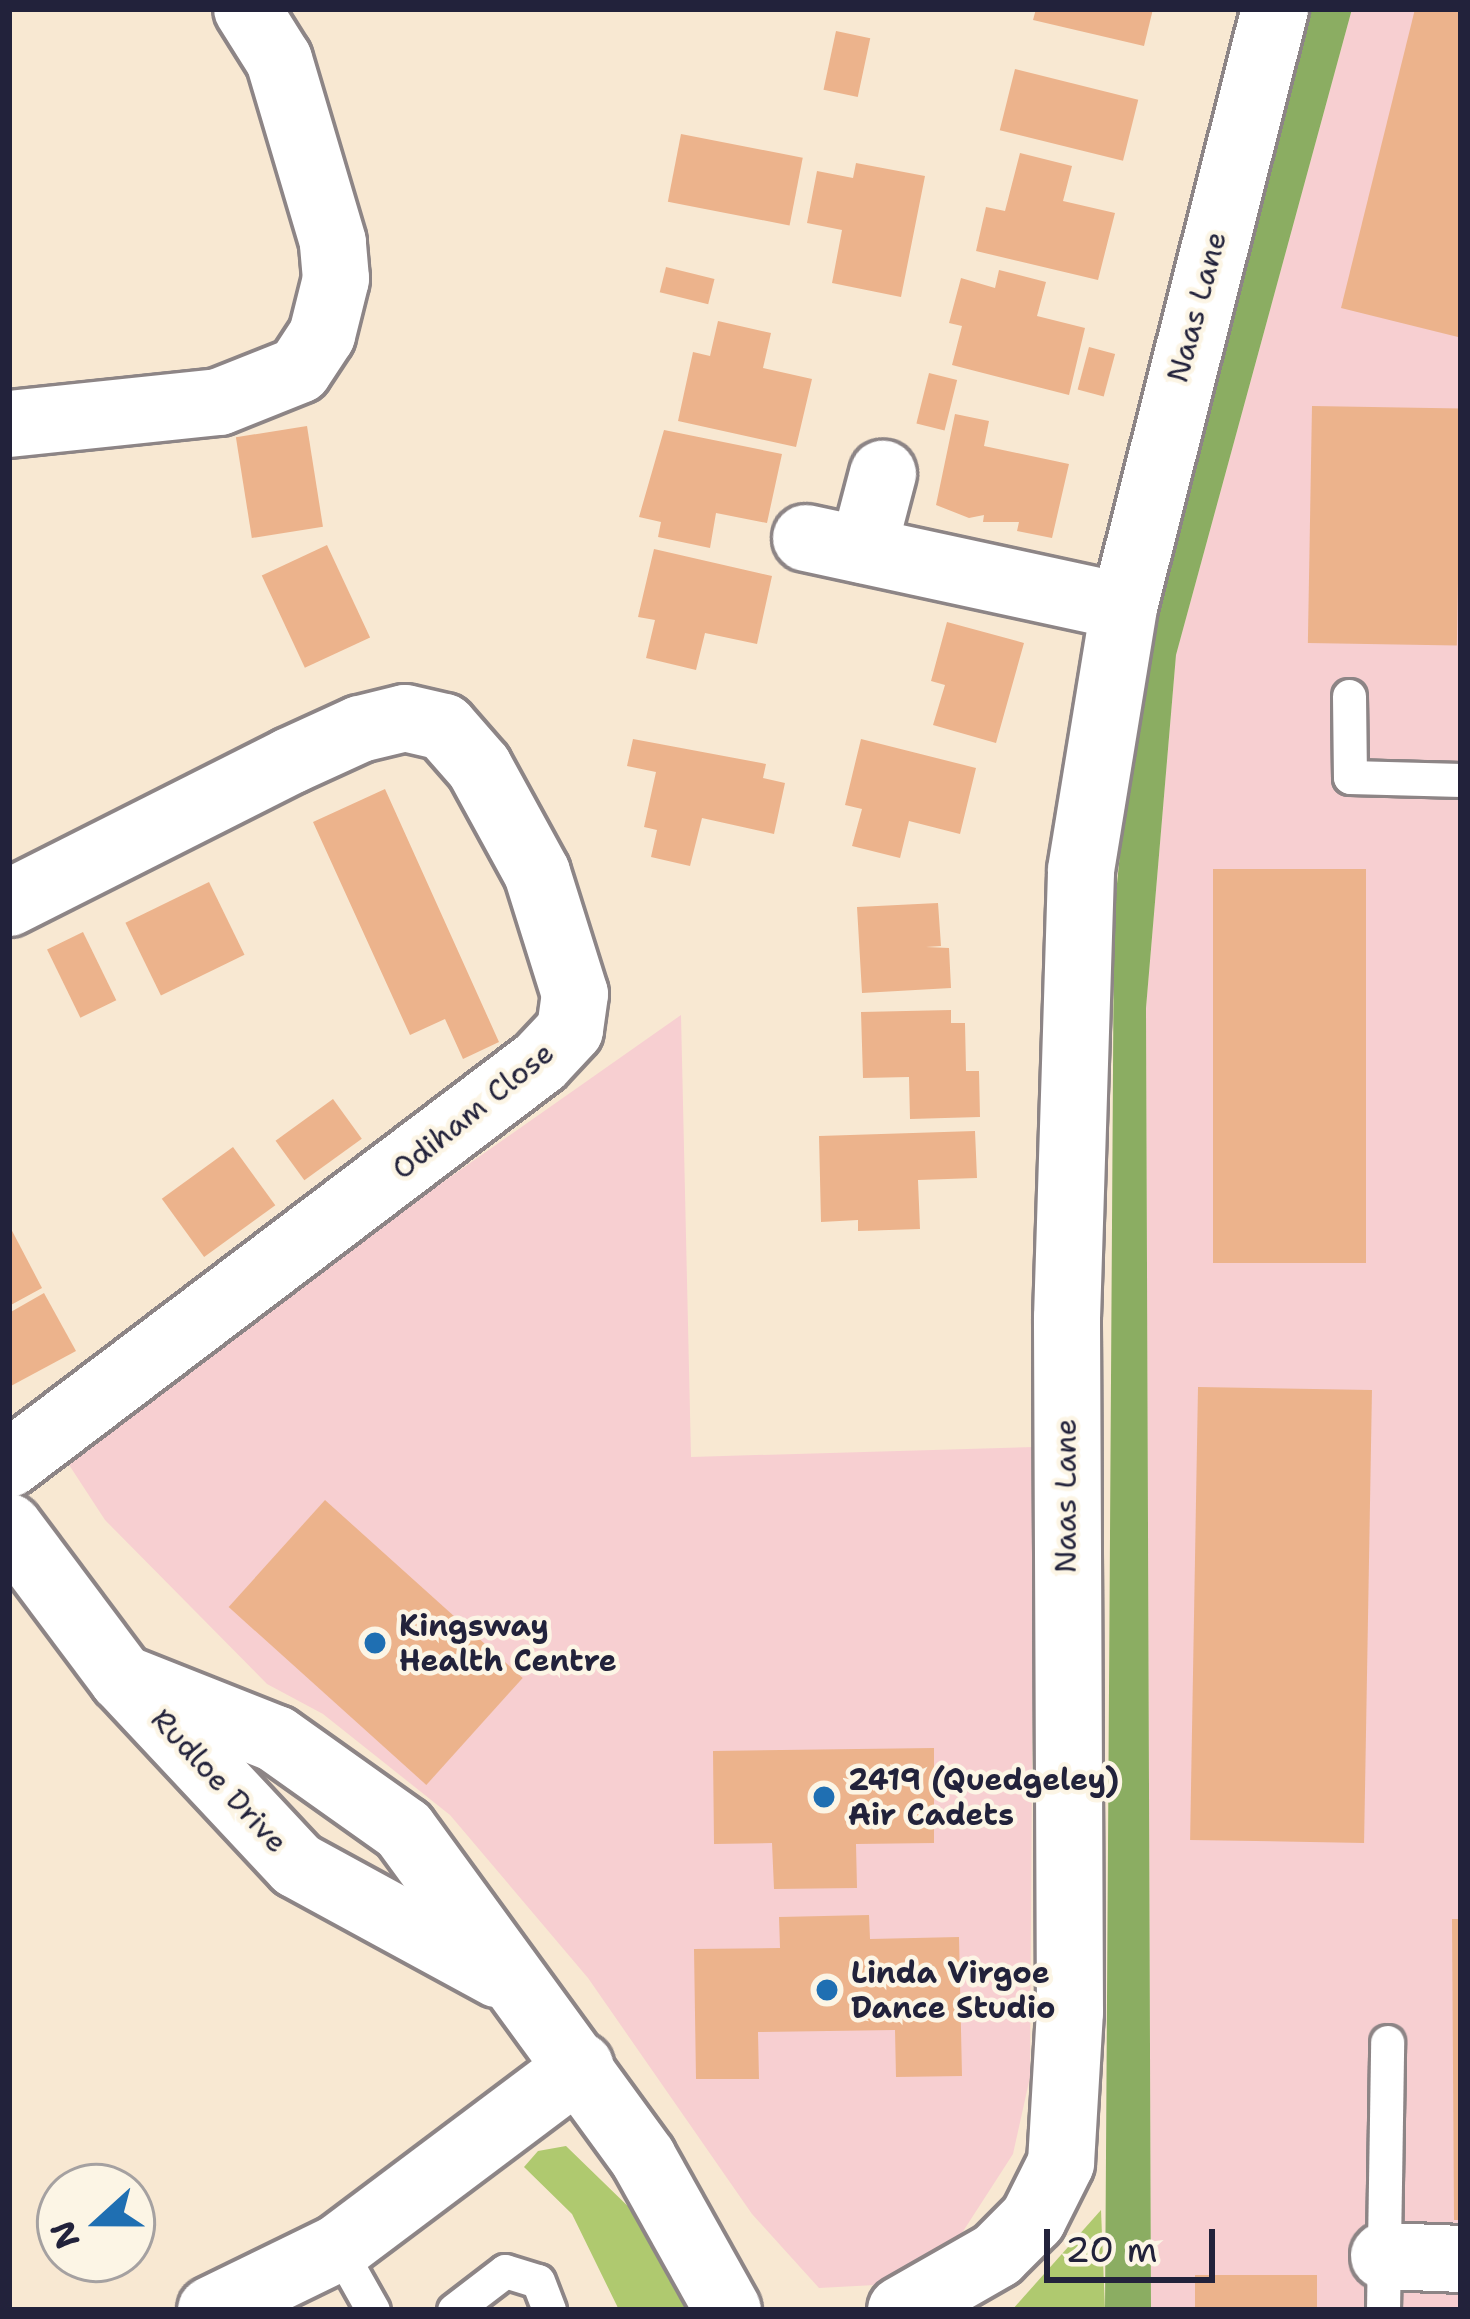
<!DOCTYPE html>
<html>
<head>
<meta charset="utf-8">
<style>
	body { margin:0 }
	#map { position:relative; width:1470px; height:2319px; overflow:hidden; background:#f8e8d2; font-family:"Shantell Sans",sans-serif }
	div>[style] { position:absolute }
	.built>* { inset:0; background:#f7cfd1 }
	.green>* { inset:0; background:#afc96f }
	.forest>* { inset:0; background:#8bad62 }
	.building>* { inset:0; background:#ecb38c; transform-origin:0 0 }
	.roads { filter:drop-shadow(3px 0 #8d8586) drop-shadow(-3px 0 #8d8586) drop-shadow(0 3px #8d8586) drop-shadow(0 -3px #8d8586) }
	.service>* { height:33px; margin:-16.5px; padding:0 16.5px; transform-origin:16.5px; border-radius:16.5px; background:#fff }
	.minor>* { height:66px; margin:-33px; padding:0 33px; transform-origin:33px; border-radius:33px; background:#fff }
	.dots>* { width:33px; height:33px; translate:-50% -50%; box-sizing:border-box; border:6px solid #fcf5e5; border-radius:50% }
	span { translate:-50% -50%; white-space:nowrap; text-align:center; line-height:1.15; -webkit-text-stroke:9px #fcf5e5; paint-order:stroke }
	.street-label { font-size:30px; color:#22223b }
	.poi-label { font-size:30px; color:#22223b; font-weight:700 }
	.left { translate:0 -50%; text-align:left }
	.frame { position:absolute; inset:0; border:12px solid #22223b; pointer-events:none }
	.north { position:absolute; left:36px; top:2163px; width:120px; height:120px; box-sizing:border-box; background:#fcf5e5; border:3px solid #a5a1a1; border-radius:50%; rotate:249deg; font-size:33px; font-weight:700; line-height:48px; text-align:center; color:#22223b }
	.north::after { content:''; display:block; margin:auto; width:42px; height:54px; background:#1f6fb2; clip-path:polygon(50% 0,100% 100%,50% 72%,0 100%) }
	.scale { position:absolute; left:1044px; top:2229px; width:171px; height:54px; box-sizing:border-box; border:6px solid #22223b; border-top:0; padding-left:15px; font-size:36px; line-height:42px; white-space:nowrap; color:#22223b; -webkit-text-stroke:9px #fcf5e5; paint-order:stroke }
</style>
</head>
<body>
<div id="map">
	<div class="built">
		<div style="clip-path:polygon(1352px 9px,1461px 9px,1461px 2310px,1151px 2310px,1146px 1008px,1176px 655px)"></div>
		<div style="clip-path:polygon(681px 1015px,691px 1457px,1034px 1447px,1030px 2077px,1013px 2154px,962px 2233px,875px 2285px,819px 2288px,752px 2214px,588px 1978px,450px 1815px,323px 1714px,267px 1684px,105px 1520px,60px 1451px)"></div>
	</div>
	<div class="green">
		<div style="clip-path:polygon(566px 2146px,637px 2215px,689px 2310px,619px 2310px,572px 2214px,524px 2167px,538px 2151px)"></div>
		<div style="clip-path:polygon(1101px 2210px,1105px 2310px,1012px 2310px)"></div>
	</div>
	<div class="forest">
		<div style="clip-path:polygon(1308px 9px,1352px 9px,1176px 655px,1146px 1008px,1151px 2310px,1105px 2310px,1114px 914px,1143px 621px)"></div>
	</div>
	<div class="building">
		<div style="clip-path:polygon(1036px 9px,1153px 9px,1144px 46px,1033px 20px)"></div>
		<div style="clip-path:polygon(1415px 9px,1461px 9px,1458px 337px,1341px 308px)"></div>
		<div style="left:836px;top:31px;width:35px;height:60px;rotate:12deg"></div>
		<div style="left:1015px;top:69px;width:127px;height:63px;rotate:14deg"></div>
		<div style="left:681px;top:134px;width:124px;height:69px;rotate:11deg"></div>
		<div style="clip-path:polygon(1020px 153px,1072px 166px,1063px 201px,1115px 213px,1098px 280px,976px 251px,986px 207px,1005px 211px)"></div>
		<div style="clip-path:polygon(856px 163px,925px 176px,901px 297px,832px 283px,842px 230px,807px 223px,817px 171px,853px 178px)"></div>
		<div style="left:666px;top:267px;width:50px;height:26px;rotate:14deg"></div>
		<div style="clip-path:polygon(999px 270px,1046px 282px,1037px 316px,1085px 328px,1069px 395px,952px 365px,962px 326px,949px 323px,961px 278px,995px 288px)"></div>
		<div style="clip-path:polygon(718px 321px,771px 333px,763px 368px,812px 379px,796px 447px,678px 421px,693px 352px,710px 356px)"></div>
		<div style="left:1089px;top:347px;width:27px;height:44px;rotate:15deg"></div>
		<div style="left:929px;top:373px;width:29px;height:52px;rotate:14deg"></div>
		<div style="left:1312px;top:406px;width:149px;height:237px;rotate:1deg"></div>
		<div style="clip-path:polygon(955px 414px,989px 421px,984px 446px,1069px 464px,1052px 538px,1017px 531px,1019px 522px,983px 522px,984px 515px,969px 518px,936px 505px)"></div>
		<div style="left:307px;top:426px;width:102px;height:72px;rotate:81deg"></div>
		<div style="clip-path:polygon(664px 430px,782px 454px,767px 523px,716px 513px,710px 548px,658px 537px,661px 522px,639px 517px)"></div>
		<div style="left:327px;top:545px;width:102px;height:72px;rotate:65deg"></div>
		<div style="clip-path:polygon(654px 549px,772px 576px,757px 644px,705px 633px,696px 670px,646px 658px,655px 620px,638px 617px)"></div>
		<div style="clip-path:polygon(947px 622px,1024px 643px,996px 743px,933px 725px,945px 685px,931px 681px)"></div>
		<div style="clip-path:polygon(633px 739px,766px 764px,763px 778px,785px 783px,774px 834px,702px 818px,690px 866px,651px 857px,657px 830px,644px 827px,656px 772px,627px 766px)"></div>
		<div style="clip-path:polygon(861px 739px,976px 768px,960px 834px,909px 821px,900px 858px,852px 846px,862px 809px,845px 805px)"></div>
		<div style="clip-path:polygon(385px 789px,499px 1042px,463px 1059px,445px 1019px,410px 1035px,313px 822px)"></div>
		<div style="left:1213px;top:869px;width:153px;height:394px"></div>
		<div style="left:209px;top:882px;width:81px;height:93px;rotate:64deg"></div>
		<div style="clip-path:polygon(938px 903px,941px 946px,926px 947px,949px 948px,951px 988px,862px 993px,857px 907px)"></div>
		<div style="left:83px;top:932px;width:76px;height:40px;rotate:64deg"></div>
		<div style="clip-path:polygon(951px 1010px,951px 1023px,965px 1023px,966px 1071px,979px 1071px,980px 1117px,910px 1119px,909px 1077px,863px 1078px,861px 1012px)"></div>
		<div style="left:333px;top:1099px;width:49px;height:71px;rotate:54deg"></div>
		<div style="clip-path:polygon(975px 1131px,977px 1178px,918px 1180px,920px 1229px,858px 1231px,858px 1220px,821px 1222px,819px 1136px)"></div>
		<div style="left:233px;top:1147px;width:72px;height:88px;rotate:54deg"></div>
		<div style="clip-path:polygon(9px 1225px,42px 1288px,9px 1306px)"></div>
		<div style="clip-path:polygon(44px 1293px,76px 1351px,9px 1387px,9px 1313px)"></div>
		<div style="left:1198px;top:1387px;width:174px;height:453px;rotate:1deg"></div>
		<div style="left:325px;top:1500px;width:266px;height:144px;rotate:42deg"></div>
		<div style="clip-path:polygon(934px 1748px,934px 1843px,856px 1844px,857px 1888px,774px 1889px,772px 1843px,714px 1844px,713px 1751px)"></div>
		<div style="clip-path:polygon(869px 1915px,870px 1939px,959px 1937px,962px 2076px,896px 2077px,895px 2030px,758px 2032px,759px 2079px,696px 2079px,694px 1949px,780px 1948px,779px 1917px)"></div>
		<div style="clip-path:polygon(1452px 1919px,1461px 1919px,1461px 2220px,1454px 2220px)"></div>
		<div style="left:1195px;top:2275px;width:122px;height:35px"></div>
	</div>
	<div class="roads">
		<div class="service">
			<div style="left:1349px;top:696px;width:81px;rotate:89.3deg"></div>
			<div style="left:1350px;top:777px;width:111px;rotate:1.5deg"></div>
			<div style="left:338px;top:2248px;width:71px;rotate:60.6deg"></div>
			<div style="left:454px;top:2310px;width:64px;rotate:-37.4deg"></div>
			<div style="left:505px;top:2271px;width:34px;rotate:17deg"></div>
			<div style="left:538px;top:2281px;width:31px;rotate:69deg"></div>
			<div style="left:1383px;top:2310px;width:268px;rotate:-89.1deg"></div>
		</div>
		<div class="minor">
			<div style="left:9px;top:424px;width:211px;rotate:-6deg"></div>
			<div style="left:219px;top:402px;width:86px;rotate:-21.8deg"></div>
			<div style="left:299px;top:370px;width:42px;rotate:-56.7deg"></div>
			<div style="left:322px;top:335px;width:58px;rotate:-76deg"></div>
			<div style="left:336px;top:279px;width:37px;rotate:-95deg"></div>
			<div style="left:333px;top:242px;width:190px;rotate:-106.5deg"></div>
			<div style="left:279px;top:60px;width:60px;rotate:-122.1deg"></div>
			<div style="left:806px;top:538px;width:325px;rotate:12.2deg"></div>
			<div style="left:863px;top:550px;width:79px;rotate:-75.3deg"></div>
			<div style="left:9px;top:903px;width:315px;rotate:-26.8deg"></div>
			<div style="left:290px;top:761px;width:77px;rotate:-24.6deg"></div>
			<div style="left:360px;top:729px;width:46px;rotate:-13.7deg"></div>
			<div style="left:405px;top:718px;width:40px;rotate:13deg"></div>
			<div style="left:444px;top:727px;width:53px;rotate:48.8deg"></div>
			<div style="left:479px;top:767px;width:121px;rotate:61.3deg"></div>
			<div style="left:537px;top:873px;width:127px;rotate:72.6deg"></div>
			<div style="left:575px;top:994px;width:36px;rotate:98deg"></div>
			<div style="left:570px;top:1030px;width:44px;rotate:133.2deg"></div>
			<div style="left:540px;top:1062px;width:666px;rotate:142.87deg"></div>
			<div style="left:9px;top:1527px;width:189px;rotate:53.2deg"></div>
			<div style="left:122px;top:1678px;width:256px;rotate:46.9deg"></div>
			<div style="left:297px;top:1865px;width:228px;rotate:28.6deg"></div>
			<div style="left:122px;top:1678px;width:166px;rotate:21.6deg"></div>
			<div style="left:276px;top:1739px;width:157px;rotate:35.4deg"></div>
			<div style="left:404px;top:1830px;width:406px;rotate:53.9deg"></div>
			<div style="left:643px;top:2158px;width:174px;rotate:60.8deg"></div>
			<div style="left:1384px;top:2256px;width:77px;rotate:2.2deg"></div>
			<div style="left:211px;top:2310px;width:141px;rotate:-26deg"></div>
			<div style="left:338px;top:2248px;width:303px;rotate:-36.9deg"></div>
			<div style="left:901px;top:2310px;width:111px;rotate:-29.8deg"></div>
			<div style="left:997px;top:2255px;width:51px;rotate:-45deg"></div>
			<div style="left:1033px;top:2219px;width:63px;rotate:-63.4deg"></div>
			<div style="left:1061px;top:2163px;width:151px;rotate:-86.6deg"></div>
			<div style="left:1070px;top:2012px;width:694px;rotate:-90.25deg"></div>
			<div style="left:1067px;top:1318px;width:448px;rotate:-88.2deg"></div>
			<div style="left:1081px;top:870px;width:266px;rotate:-80.7deg"></div>
			<div style="left:1124px;top:607px;width:617px;rotate:-75.83deg"></div>
		</div>
	</div>
	<div class="dots">
		<div style="left:375px;top:1643px;background:#1f6fb2"></div>
		<div style="left:824px;top:1797px;background:#1f6fb2"></div>
		<div style="left:827px;top:1990px;background:#1f6fb2"></div>
	</div>
	<div class="street-label">
		<span style="left:1197px;top:307px;rotate:-75deg">Naas Lane</span>
		<span style="left:473px;top:1111px;rotate:-39deg">Odiham Close</span>
		<span style="left:1066px;top:1496px;rotate:-90deg">Naas Lane</span>
		<span style="left:219px;top:1781px;rotate:47deg">Rudloe Drive</span>
	</div>
	<div class="poi-label">
		<span class="left" style="left:399px;top:1643px">Kingsway<br>Health Centre</span>
		<span class="left" style="left:848px;top:1797px">2419 (Quedgeley)<br>Air Cadets</span>
		<span class="left" style="left:851px;top:1990px">Linda Virgoe<br>Dance Studio</span>
	</div>
	<div class="frame"></div>
	<div class="north">N</div>
	<div class="scale">20 m</div>
</div>
</body>
</html>
